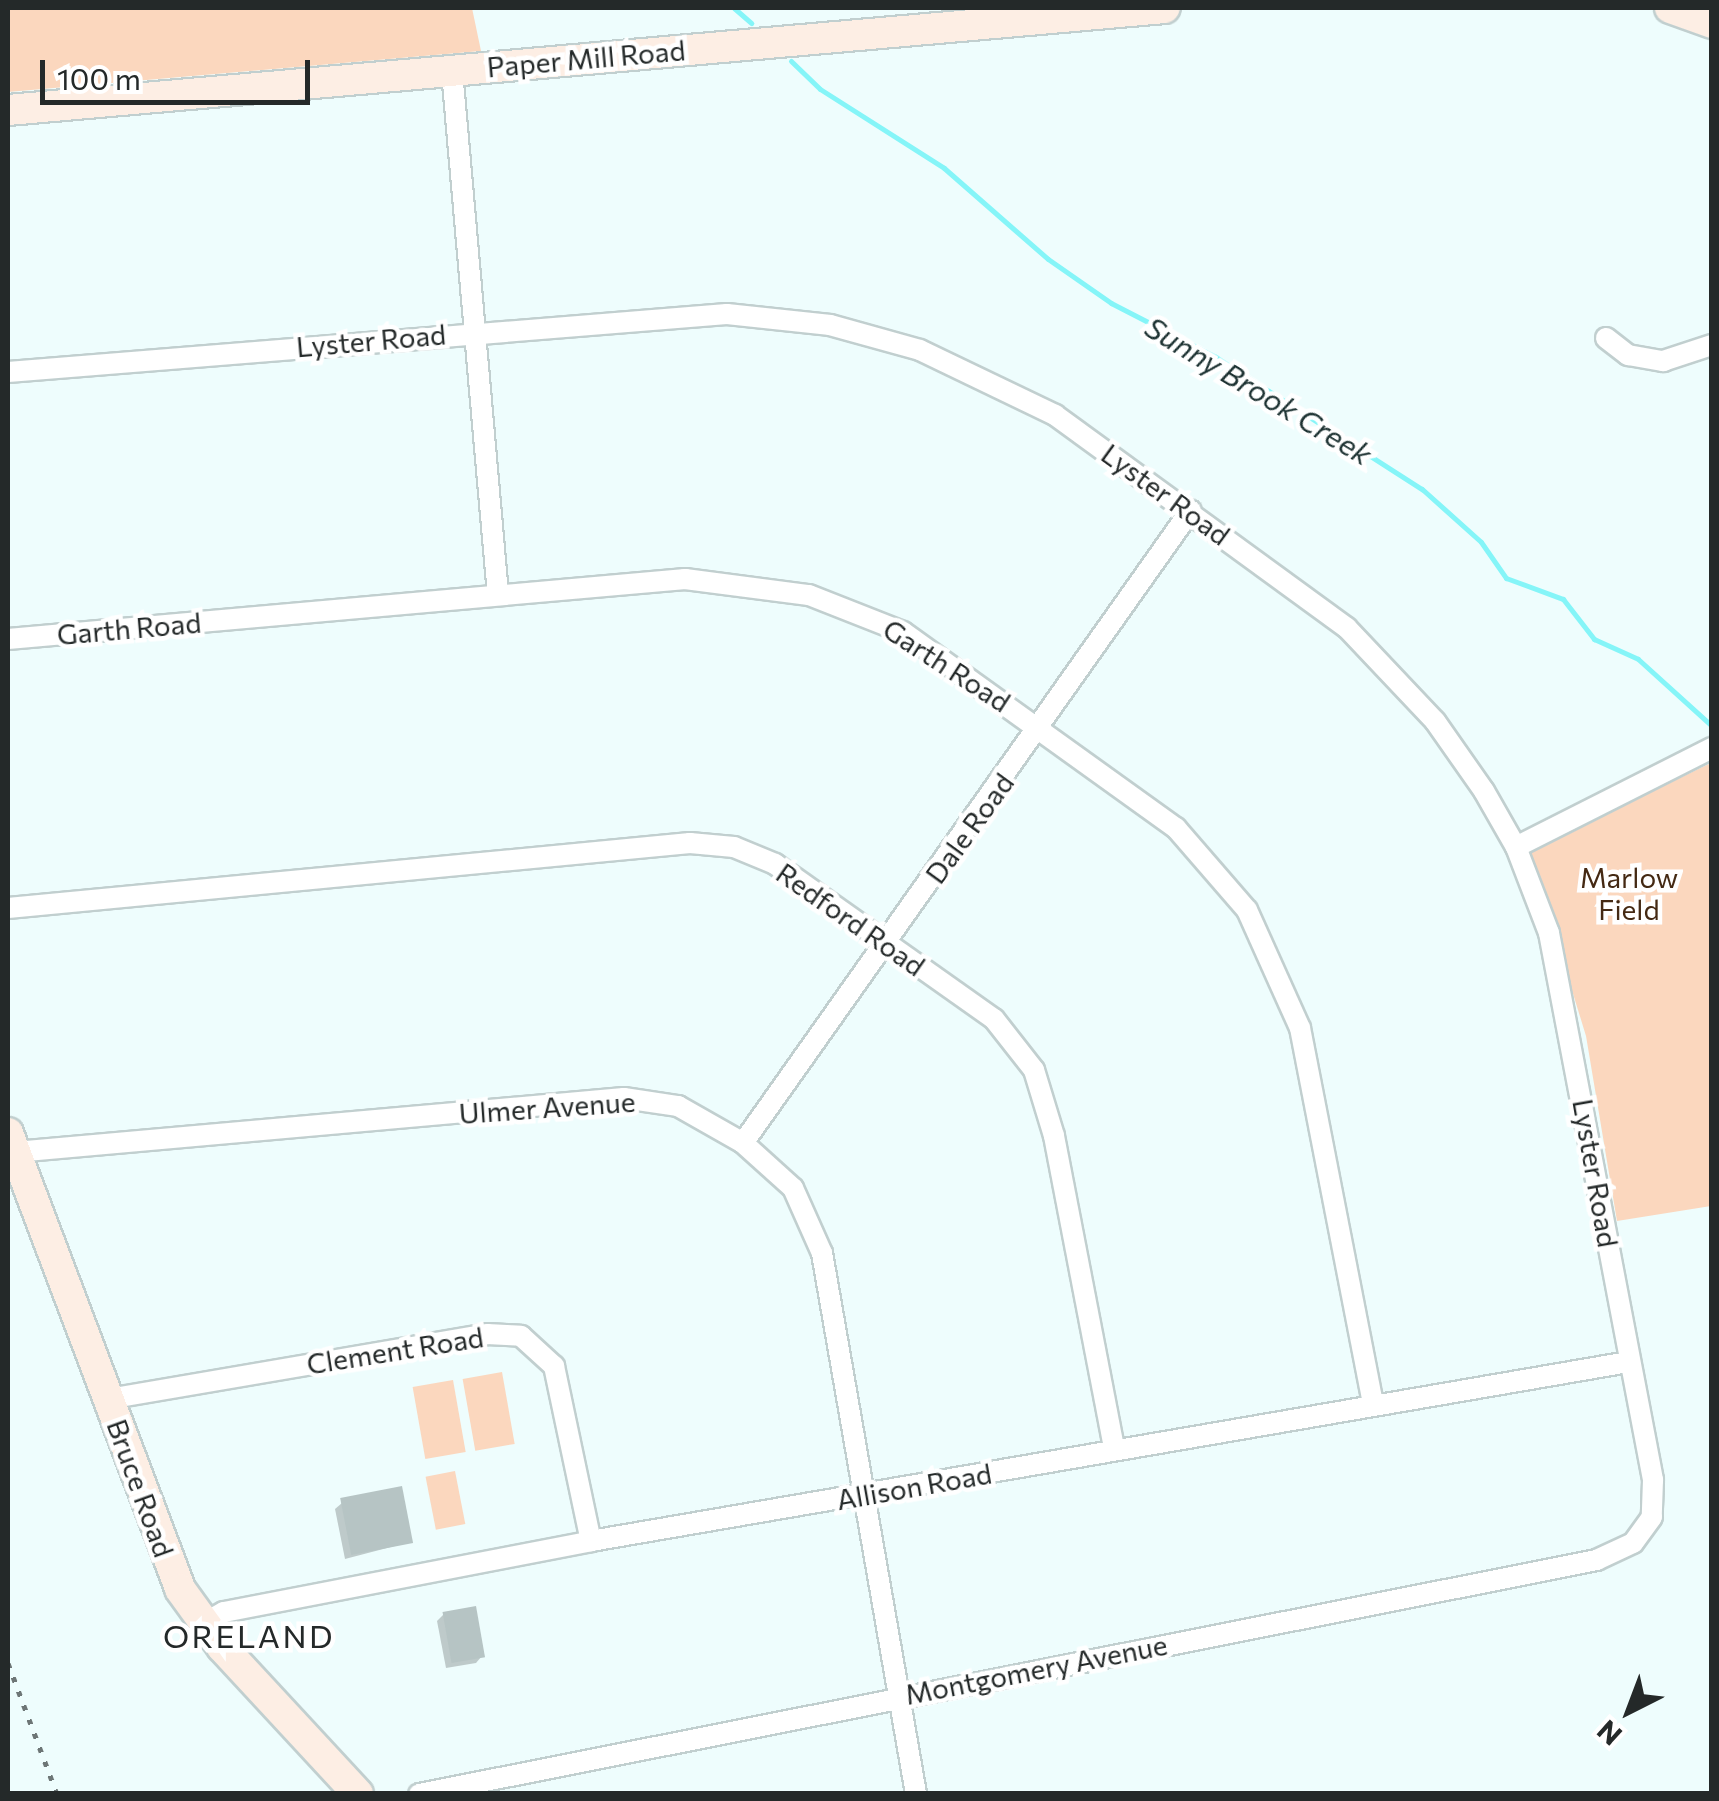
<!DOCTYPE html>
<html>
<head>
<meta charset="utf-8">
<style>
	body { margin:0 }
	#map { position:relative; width:1719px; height:1801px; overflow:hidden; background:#eefdfd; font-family:Commissioner,sans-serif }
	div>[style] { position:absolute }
	.green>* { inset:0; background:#fbd7be; transform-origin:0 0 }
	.shadow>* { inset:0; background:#0003 }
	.stream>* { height:5px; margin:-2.5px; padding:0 2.5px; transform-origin:2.5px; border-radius:2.5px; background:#85f5f8 }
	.building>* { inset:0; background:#b6c4c4; transform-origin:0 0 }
	.roads { filter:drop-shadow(2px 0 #c1cfcf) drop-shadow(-2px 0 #c1cfcf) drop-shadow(0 2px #c1cfcf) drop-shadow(0 -2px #c1cfcf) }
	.street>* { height:20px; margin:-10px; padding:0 10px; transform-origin:10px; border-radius:10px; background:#fff }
	.secondary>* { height:30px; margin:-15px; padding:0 15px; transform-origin:15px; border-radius:15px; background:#fdeee4 }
	.rail>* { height:5px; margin-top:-2.5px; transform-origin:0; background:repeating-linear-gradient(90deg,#6d7676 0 5px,transparent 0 15px) }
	span { translate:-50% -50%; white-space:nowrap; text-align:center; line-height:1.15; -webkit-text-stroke:9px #fff; paint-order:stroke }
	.street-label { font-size:28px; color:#242929 }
	.park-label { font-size:28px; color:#442913 }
	.water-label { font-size:30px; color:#1d3232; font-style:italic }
	.quarter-label { font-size:32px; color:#242929; letter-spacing:2.5px }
	.frame { position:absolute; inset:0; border:10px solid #242929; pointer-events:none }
	.north { position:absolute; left:1579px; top:1661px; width:100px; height:100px; -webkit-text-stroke:8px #fff; paint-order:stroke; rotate:222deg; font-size:28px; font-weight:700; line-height:40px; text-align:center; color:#242929 }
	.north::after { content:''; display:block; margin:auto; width:35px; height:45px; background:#242929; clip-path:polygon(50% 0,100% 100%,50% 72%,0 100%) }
	.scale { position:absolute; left:40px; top:60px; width:270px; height:45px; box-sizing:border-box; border:5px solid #242929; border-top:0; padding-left:12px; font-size:30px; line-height:35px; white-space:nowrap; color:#242929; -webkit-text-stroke:8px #fff; paint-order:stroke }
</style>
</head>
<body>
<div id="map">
	<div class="green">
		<div style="clip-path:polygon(8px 8px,472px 8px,481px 51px,8px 92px)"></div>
		<div style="clip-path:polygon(1711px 763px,1711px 1206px,1617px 1221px,1586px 1036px,1529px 850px)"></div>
		<div style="left:502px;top:1372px;width:73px;height:40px;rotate:80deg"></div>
		<div style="left:453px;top:1380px;width:73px;height:41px;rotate:80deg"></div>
		<div style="left:455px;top:1471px;width:54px;height:30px;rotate:79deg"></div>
	</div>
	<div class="shadow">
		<div style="clip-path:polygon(342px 1503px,410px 1542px,345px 1559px,335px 1509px)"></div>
		<div style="clip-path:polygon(444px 1614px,482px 1656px,476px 1663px,446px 1668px,437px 1621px)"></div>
	</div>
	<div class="stream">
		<div style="left:734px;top:8px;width:23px;rotate:41deg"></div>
		<div style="left:791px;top:61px;width:40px;rotate:44deg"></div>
		<div style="left:820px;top:89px;width:147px;rotate:32.5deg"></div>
		<div style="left:944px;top:168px;width:138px;rotate:41.2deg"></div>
		<div style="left:1048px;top:259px;width:77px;rotate:34.9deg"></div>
		<div style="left:1111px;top:303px;width:118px;rotate:27.2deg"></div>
		<div style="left:1216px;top:357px;width:245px;rotate:32.7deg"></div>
		<div style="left:1422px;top:489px;width:79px;rotate:41.9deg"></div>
		<div style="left:1481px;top:542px;width:44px;rotate:55.2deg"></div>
		<div style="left:1506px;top:578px;width:61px;rotate:20.2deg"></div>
		<div style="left:1563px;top:599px;width:51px;rotate:52.2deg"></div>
		<div style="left:1594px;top:639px;width:48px;rotate:24.4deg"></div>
		<div style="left:1638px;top:659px;width:100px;rotate:42.2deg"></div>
	</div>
	<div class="building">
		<div style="left:402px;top:1486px;width:58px;height:63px;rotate:79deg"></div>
		<div style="left:476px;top:1606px;width:52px;height:34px;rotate:80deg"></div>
	</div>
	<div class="roads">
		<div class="street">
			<div style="left:452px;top:71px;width:526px;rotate:84.98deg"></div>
			<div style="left:1606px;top:338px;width:28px;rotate:38deg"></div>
			<div style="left:1628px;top:355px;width:36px;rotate:10deg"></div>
			<div style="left:1663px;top:361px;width:52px;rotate:-18.1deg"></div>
			<div style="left:8px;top:372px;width:721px;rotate:-4.61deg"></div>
			<div style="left:727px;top:314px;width:104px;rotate:6.1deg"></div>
			<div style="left:830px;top:325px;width:93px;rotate:15.5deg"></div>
			<div style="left:920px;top:350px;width:150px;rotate:25.7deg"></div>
			<div style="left:1055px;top:415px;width:361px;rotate:36.1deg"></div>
			<div style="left:1347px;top:628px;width:128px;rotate:46.6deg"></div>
			<div style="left:1435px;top:721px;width:85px;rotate:55deg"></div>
			<div style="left:1484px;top:791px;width:64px;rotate:60.3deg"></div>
			<div style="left:1516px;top:847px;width:92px;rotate:69deg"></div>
			<div style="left:1549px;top:933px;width:557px;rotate:79.23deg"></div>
			<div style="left:1653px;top:1480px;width:37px;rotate:92deg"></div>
			<div style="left:1652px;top:1517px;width:32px;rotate:126deg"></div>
			<div style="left:1633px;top:1543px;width:40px;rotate:155deg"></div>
			<div style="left:1597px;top:1560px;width:1201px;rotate:168.76deg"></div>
			<div style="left:8px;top:639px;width:680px;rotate:-5.06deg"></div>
			<div style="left:685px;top:579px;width:125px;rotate:7.4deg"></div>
			<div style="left:809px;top:595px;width:101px;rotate:21.5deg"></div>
			<div style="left:903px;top:632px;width:336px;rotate:35.7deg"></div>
			<div style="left:1176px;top:828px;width:108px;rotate:49.1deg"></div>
			<div style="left:1247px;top:910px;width:129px;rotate:65.8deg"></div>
			<div style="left:1300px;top:1028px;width:382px;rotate:79deg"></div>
			<div style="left:1516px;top:847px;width:220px;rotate:-26.8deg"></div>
			<div style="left:8px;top:908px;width:685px;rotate:-5.44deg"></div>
			<div style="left:690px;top:843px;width:44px;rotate:5.2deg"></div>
			<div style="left:734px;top:847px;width:44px;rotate:22.5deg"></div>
			<div style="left:775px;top:864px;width:268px;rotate:35.3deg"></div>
			<div style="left:994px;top:1019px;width:65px;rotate:51.9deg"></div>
			<div style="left:1034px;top:1070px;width:69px;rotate:73.1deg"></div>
			<div style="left:1054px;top:1136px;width:319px;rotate:79.1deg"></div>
			<div style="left:743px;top:1143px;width:775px;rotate:-54.71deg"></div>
			<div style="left:15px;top:1152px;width:611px;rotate:-5.07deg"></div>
			<div style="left:624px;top:1098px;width:55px;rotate:8.4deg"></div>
			<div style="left:678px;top:1106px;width:75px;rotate:29.6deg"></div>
			<div style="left:743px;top:1143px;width:67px;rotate:42deg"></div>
			<div style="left:793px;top:1188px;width:71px;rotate:66deg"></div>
			<div style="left:822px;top:1253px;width:549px;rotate:80.14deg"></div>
			<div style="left:108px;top:1399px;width:385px;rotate:-9.7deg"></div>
			<div style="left:487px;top:1334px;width:34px;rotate:3deg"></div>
			<div style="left:521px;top:1336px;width:45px;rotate:42.3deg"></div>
			<div style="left:554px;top:1366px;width:179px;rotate:78.1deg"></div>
			<div style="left:203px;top:1624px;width:24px;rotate:-30deg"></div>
			<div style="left:224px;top:1612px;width:374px;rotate:-10.9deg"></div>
			<div style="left:591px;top:1541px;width:1052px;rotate:-9.79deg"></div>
		</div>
		<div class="secondary">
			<div style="left:1670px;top:8px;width:45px;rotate:19.7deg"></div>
			<div style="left:8px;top:110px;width:1161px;rotate:-5.04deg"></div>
			<div style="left:8px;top:1133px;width:487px;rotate:69.3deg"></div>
			<div style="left:180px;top:1589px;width:72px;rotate:54.1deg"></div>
			<div style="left:222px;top:1647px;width:200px;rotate:47.2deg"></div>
		</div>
	</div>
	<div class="rail">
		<div style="left:8px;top:1663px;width:140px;rotate:69.5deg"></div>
	</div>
	<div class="street-label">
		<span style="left:586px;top:58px;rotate:-5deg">Paper Mill Road</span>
		<span style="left:371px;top:340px;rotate:-5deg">Lyster Road</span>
		<span style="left:1166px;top:494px;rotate:36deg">Lyster Road</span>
		<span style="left:129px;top:628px;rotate:-5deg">Garth Road</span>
		<span style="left:947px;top:665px;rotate:33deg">Garth Road</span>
		<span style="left:969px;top:828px;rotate:-54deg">Dale Road</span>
		<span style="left:851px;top:919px;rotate:35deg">Redford Road</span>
		<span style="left:547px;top:1107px;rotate:-4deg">Ulmer Avenue</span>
		<span style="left:1596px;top:1173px;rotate:80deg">Lyster Road</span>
		<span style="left:395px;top:1350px;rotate:-9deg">Clement Road</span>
		<span style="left:914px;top:1486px;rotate:-10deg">Allison Road</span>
		<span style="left:141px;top:1488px;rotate:70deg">Bruce Road</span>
		<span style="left:1036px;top:1669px;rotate:-11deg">Montgomery Avenue</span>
	</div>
	<div class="park-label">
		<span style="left:1629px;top:893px">Marlow<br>Field</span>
	</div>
	<div class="water-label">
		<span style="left:1259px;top:390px;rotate:31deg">Sunny Brook Creek</span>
	</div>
	<div class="quarter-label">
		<span style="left:249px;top:1635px">ORELAND</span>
	</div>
	<div class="frame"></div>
	<div class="north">N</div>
	<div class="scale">100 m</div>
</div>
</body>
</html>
